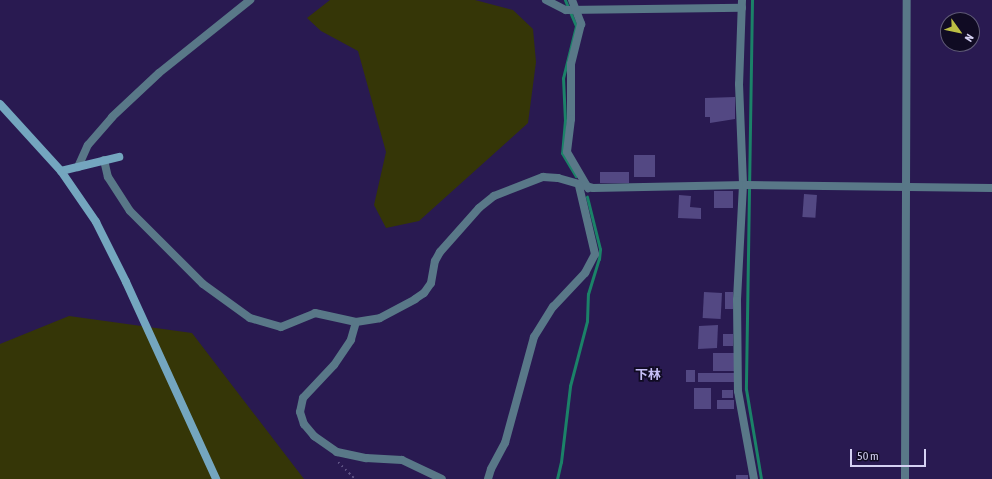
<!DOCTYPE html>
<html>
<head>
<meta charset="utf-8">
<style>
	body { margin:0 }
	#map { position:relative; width:992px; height:479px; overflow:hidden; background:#291a51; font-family:"Asap Condensed","Noto Sans JP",sans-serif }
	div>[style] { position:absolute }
	.green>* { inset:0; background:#353607 }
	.stream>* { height:3px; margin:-1.5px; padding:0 1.5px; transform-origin:1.5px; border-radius:1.5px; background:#1b8268 }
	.building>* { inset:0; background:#534883; transform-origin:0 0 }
	.path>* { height:2px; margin-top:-1px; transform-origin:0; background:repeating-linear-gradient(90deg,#5e5283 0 2px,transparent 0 5px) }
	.street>* { height:8px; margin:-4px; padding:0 4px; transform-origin:4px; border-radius:4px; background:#597888 }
	.secondary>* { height:8px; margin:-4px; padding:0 4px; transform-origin:4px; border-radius:4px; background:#74a6bf }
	span { translate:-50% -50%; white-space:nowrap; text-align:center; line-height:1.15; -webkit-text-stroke:3.5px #100b23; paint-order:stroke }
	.neighbourhood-label { font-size:13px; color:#c6bff6; font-weight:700 }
	.north { position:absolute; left:940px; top:12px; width:40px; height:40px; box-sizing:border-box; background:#100b23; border:1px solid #5f5a76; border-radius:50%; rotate:123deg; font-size:11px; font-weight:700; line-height:16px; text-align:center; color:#d5d1f3 }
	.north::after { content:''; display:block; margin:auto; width:14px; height:18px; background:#bcbf44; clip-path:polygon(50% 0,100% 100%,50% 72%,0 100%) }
	.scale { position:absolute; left:850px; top:449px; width:76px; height:18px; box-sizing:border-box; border:2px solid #d5d1f3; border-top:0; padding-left:5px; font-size:12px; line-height:14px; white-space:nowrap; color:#d5d1f3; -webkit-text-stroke:3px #100b23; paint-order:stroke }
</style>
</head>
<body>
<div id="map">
	<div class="green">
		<div style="clip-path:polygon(330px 0,475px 0,513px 10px,533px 29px,536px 62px,528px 123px,419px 221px,386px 228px,374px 205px,386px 152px,358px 51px,321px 31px,307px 18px)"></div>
		<div style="clip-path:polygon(69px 316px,192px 333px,304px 479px,0 479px,0 344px)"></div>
	</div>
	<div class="stream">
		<div style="left:565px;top:0;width:28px;rotate:67deg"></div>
		<div style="left:576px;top:26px;width:54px;rotate:104deg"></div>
		<div style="left:563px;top:78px;width:42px;rotate:87.3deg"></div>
		<div style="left:565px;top:120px;width:33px;rotate:95deg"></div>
		<div style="left:562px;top:153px;width:27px;rotate:59deg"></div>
		<div style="left:752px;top:0;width:389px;rotate:90.9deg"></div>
		<div style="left:746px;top:389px;width:91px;rotate:80.5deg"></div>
		<div style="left:557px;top:479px;width:17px;rotate:-77deg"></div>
		<div style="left:561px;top:462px;width:77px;rotate:-83.2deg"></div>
		<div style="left:570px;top:386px;width:67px;rotate:-75.3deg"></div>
		<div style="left:587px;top:321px;width:27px;rotate:-88deg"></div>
		<div style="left:588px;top:294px;width:37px;rotate:-73deg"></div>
		<div style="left:599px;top:259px;width:10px;rotate:-84deg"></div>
		<div style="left:600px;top:249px;width:54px;rotate:-104deg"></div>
	</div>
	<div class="building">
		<div style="clip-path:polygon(735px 97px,735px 119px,710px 123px,710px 117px,705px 117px,705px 98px)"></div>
		<div style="left:655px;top:155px;width:22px;height:21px;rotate:90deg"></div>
		<div style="left:600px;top:172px;width:29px;height:11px"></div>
		<div style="left:733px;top:191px;width:17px;height:19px;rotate:90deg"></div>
		<div style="left:804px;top:194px;width:13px;height:23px;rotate:4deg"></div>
		<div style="clip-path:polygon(679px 195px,691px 196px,690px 207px,701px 208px,701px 219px,678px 218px)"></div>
		<div style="left:704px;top:292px;width:18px;height:26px;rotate:3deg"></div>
		<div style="left:725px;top:292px;width:8px;height:17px"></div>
		<div style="clip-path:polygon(718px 325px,717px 348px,698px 349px,699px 326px)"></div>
		<div style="left:723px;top:334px;width:10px;height:12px"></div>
		<div style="left:713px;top:353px;width:22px;height:18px"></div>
		<div style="left:686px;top:370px;width:9px;height:12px"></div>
		<div style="left:698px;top:373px;width:36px;height:9px"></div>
		<div style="left:711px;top:388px;width:21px;height:17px;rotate:90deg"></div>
		<div style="left:722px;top:390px;width:11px;height:8px"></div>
		<div style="left:734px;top:400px;width:9px;height:17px;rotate:90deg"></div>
		<div style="left:736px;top:475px;width:12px;height:4px"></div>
	</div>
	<div class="path">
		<div style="left:338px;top:462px;width:24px;rotate:45deg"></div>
	</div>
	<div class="street">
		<div style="left:546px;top:0;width:22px;rotate:27deg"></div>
		<div style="left:566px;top:10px;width:176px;rotate:-0.7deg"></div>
		<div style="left:572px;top:0;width:26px;rotate:69deg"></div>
		<div style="left:581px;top:24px;width:41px;rotate:104deg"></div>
		<div style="left:571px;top:64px;width:55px;rotate:90deg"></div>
		<div style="left:571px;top:119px;width:33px;rotate:97deg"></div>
		<div style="left:567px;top:152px;width:42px;rotate:59.7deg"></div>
		<div style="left:742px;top:0;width:84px;rotate:92deg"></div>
		<div style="left:739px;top:84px;width:101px;rotate:87.7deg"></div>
		<div style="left:743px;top:185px;width:115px;rotate:93deg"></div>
		<div style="left:737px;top:300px;width:91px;rotate:89.4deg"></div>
		<div style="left:738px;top:391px;width:89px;rotate:79.7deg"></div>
		<div style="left:104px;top:160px;width:17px;rotate:77deg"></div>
		<div style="left:108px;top:177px;width:40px;rotate:57.1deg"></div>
		<div style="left:130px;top:211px;width:103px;rotate:45deg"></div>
		<div style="left:203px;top:284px;width:58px;rotate:35.9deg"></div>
		<div style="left:250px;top:318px;width:32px;rotate:16deg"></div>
		<div style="left:281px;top:327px;width:37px;rotate:-22deg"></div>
		<div style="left:315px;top:313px;width:42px;rotate:12.4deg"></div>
		<div style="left:356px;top:322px;width:24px;rotate:-9deg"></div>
		<div style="left:380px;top:318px;width:40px;rotate:-28deg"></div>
		<div style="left:415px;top:299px;width:11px;rotate:-34deg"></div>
		<div style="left:424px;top:293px;width:12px;rotate:-55deg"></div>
		<div style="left:431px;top:283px;width:22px;rotate:-80deg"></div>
		<div style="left:435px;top:261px;width:10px;rotate:-61deg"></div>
		<div style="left:440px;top:252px;width:59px;rotate:-48.4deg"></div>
		<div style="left:479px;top:208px;width:19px;rotate:-39deg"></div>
		<div style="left:494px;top:196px;width:53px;rotate:-21.2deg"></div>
		<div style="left:543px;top:177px;width:15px;rotate:4deg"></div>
		<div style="left:558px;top:178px;width:36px;rotate:16deg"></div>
		<div style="left:593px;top:188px;width:153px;rotate:-1.1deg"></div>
		<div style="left:746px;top:185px;width:246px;rotate:0.7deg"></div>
		<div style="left:78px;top:167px;width:24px;rotate:-66deg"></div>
		<div style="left:88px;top:145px;width:37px;rotate:-49deg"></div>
		<div style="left:112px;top:117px;width:64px;rotate:-43.1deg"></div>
		<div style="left:159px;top:73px;width:117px;rotate:-38.7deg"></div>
		<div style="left:356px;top:322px;width:19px;rotate:106deg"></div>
		<div style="left:351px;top:340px;width:30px;rotate:124deg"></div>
		<div style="left:334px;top:365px;width:45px;rotate:133.2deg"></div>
		<div style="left:303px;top:398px;width:14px;rotate:102deg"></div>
		<div style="left:300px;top:412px;width:13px;rotate:72deg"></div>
		<div style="left:304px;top:424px;width:16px;rotate:50deg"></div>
		<div style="left:314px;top:436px;width:28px;rotate:35deg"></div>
		<div style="left:337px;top:452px;width:30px;rotate:12deg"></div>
		<div style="left:366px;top:458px;width:36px;rotate:3deg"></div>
		<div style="left:402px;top:460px;width:44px;rotate:25.4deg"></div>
		<div style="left:488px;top:479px;width:10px;rotate:-73deg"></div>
		<div style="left:491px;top:469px;width:30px;rotate:-62deg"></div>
		<div style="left:505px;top:443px;width:110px;rotate:-74.7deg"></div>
		<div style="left:534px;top:337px;width:36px;rotate:-58deg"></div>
		<div style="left:553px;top:307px;width:47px;rotate:-46.7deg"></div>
		<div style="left:585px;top:273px;width:21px;rotate:-62deg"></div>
		<div style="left:595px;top:254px;width:70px;rotate:-103.2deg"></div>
		<div style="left:905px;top:479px;width:479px;rotate:-89.8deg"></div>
	</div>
	<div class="secondary">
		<div style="left:0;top:104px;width:91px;rotate:47.7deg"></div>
		<div style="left:61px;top:171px;width:62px;rotate:55.5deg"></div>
		<div style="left:96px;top:222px;width:67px;rotate:63.4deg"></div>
		<div style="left:126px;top:282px;width:217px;rotate:65.4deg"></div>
		<div style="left:61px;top:171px;width:60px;rotate:-13.6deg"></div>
	</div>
	<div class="neighbourhood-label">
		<span style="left:648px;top:375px">下林</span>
	</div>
	<div class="north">N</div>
	<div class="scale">50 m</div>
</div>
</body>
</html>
